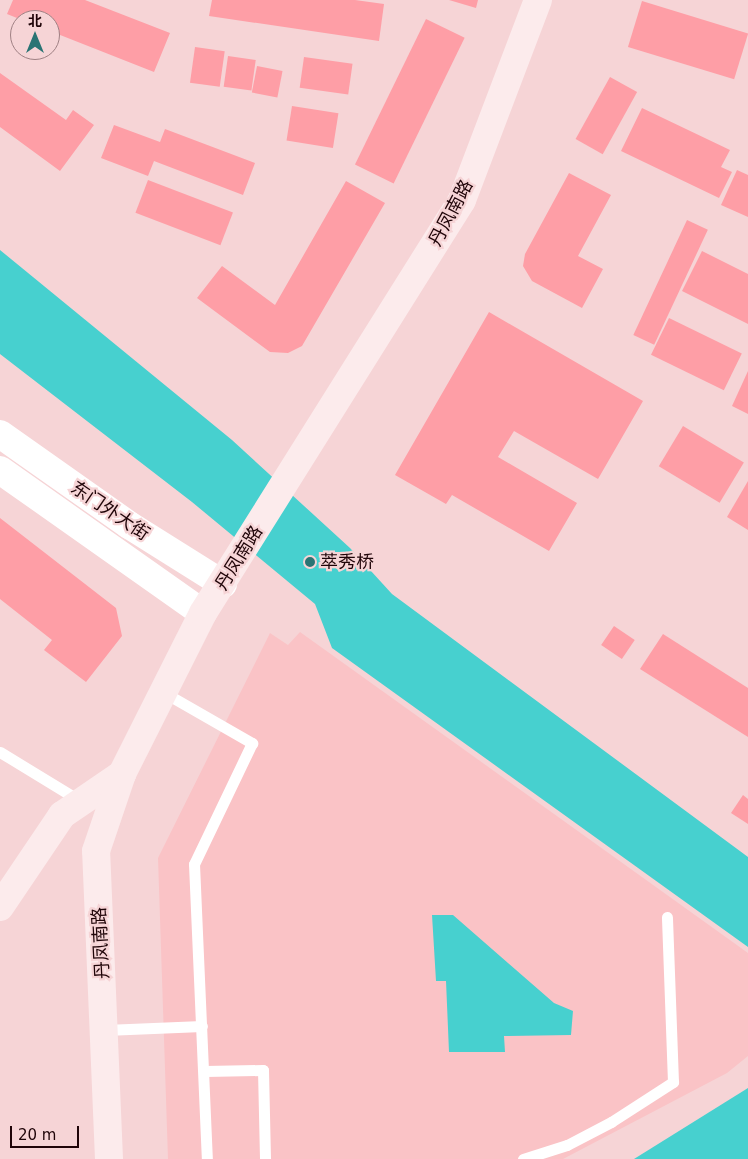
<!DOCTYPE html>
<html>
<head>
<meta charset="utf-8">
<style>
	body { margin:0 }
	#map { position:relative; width:748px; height:1159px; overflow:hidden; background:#f6d4d6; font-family:"DejaVu Sans","Noto Sans SC",sans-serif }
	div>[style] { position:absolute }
	.built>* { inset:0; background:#fac3c6 }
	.water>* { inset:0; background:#47d0cf }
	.building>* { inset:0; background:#fe9ea6; transform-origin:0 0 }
	.service>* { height:11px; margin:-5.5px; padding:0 5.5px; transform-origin:5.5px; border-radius:5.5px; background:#fff }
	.tertiary>* { height:28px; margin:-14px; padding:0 14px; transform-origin:14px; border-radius:14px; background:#fff }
	.secondary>* { height:28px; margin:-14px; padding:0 14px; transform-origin:14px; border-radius:14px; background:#fcebec }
	.dots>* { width:14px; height:14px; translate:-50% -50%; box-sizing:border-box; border:2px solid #f6d4d6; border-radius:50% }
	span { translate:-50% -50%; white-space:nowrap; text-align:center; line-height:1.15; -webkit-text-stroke:4.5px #f6d4d6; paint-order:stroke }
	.street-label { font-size:18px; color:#1f0408 }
	.poi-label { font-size:18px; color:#1f0408 }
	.left { translate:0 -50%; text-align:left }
	.north { position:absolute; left:10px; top:10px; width:50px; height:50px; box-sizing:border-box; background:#f6d4d6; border:1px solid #a08184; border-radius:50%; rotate:0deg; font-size:14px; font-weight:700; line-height:20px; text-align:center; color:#1f0408 }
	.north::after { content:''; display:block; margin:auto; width:18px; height:22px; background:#2a7474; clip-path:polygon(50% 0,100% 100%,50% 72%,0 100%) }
	.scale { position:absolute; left:10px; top:1126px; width:69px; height:22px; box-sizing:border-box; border:2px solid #1f0408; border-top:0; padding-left:6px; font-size:15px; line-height:18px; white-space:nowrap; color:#1f0408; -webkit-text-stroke:4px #f6d4d6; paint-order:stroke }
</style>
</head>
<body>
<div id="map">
	<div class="built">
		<div style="clip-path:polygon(300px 632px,748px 953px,748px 1056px,727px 1073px,563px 1159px,168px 1159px,158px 858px,270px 633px,288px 645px)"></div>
	</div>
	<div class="water">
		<div style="clip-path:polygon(0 250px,232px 440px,350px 548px,392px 594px,748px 857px,748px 947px,332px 648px,315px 604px,192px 502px,0 354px)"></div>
		<div style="clip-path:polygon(432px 915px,453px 915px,554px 1003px,573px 1011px,571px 1035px,504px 1036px,505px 1052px,449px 1052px,446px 981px,436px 981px)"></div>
		<div style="clip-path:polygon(748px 1088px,748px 1159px,634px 1159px)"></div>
	</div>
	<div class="building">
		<div style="clip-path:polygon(13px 0,85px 0,170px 33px,154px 72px,50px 31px,50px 20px,22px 20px,7px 14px)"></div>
		<div style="clip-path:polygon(212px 0,355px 0,384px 4px,379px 41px,209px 16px)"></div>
		<div style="clip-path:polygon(449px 0,478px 0,476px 8px)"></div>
		<div style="left:642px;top:1px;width:111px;height:48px;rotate:17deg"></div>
		<div style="left:426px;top:19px;width:43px;height:162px;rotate:26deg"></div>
		<div style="left:195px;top:47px;width:30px;height:36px;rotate:8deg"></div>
		<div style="left:228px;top:56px;width:28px;height:31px;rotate:8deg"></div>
		<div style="left:304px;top:57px;width:49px;height:31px;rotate:8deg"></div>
		<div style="left:257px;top:66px;width:26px;height:27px;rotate:11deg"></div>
		<div style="clip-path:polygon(0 73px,66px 120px,73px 110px,94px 125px,60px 171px,0 127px)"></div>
		<div style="left:610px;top:77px;width:31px;height:71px;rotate:29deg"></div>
		<div style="left:292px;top:106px;width:47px;height:35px;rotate:9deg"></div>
		<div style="clip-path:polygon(642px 108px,730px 150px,721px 167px,732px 172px,719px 198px,621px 151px)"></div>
		<div style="clip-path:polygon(114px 125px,160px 142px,165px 129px,255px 163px,243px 195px,154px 161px,148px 176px,101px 158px)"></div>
		<div style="clip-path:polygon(737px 170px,748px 175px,748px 217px,721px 205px)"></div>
		<div style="clip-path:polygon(569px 173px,611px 195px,578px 256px,603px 269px,582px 308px,532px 281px,523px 266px,525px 254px)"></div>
		<div style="left:148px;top:180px;width:91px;height:35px;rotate:21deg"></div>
		<div style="clip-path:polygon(346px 181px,385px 203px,302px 346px,288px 353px,270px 352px,197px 298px,222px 266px,275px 305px)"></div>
		<div style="left:687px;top:220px;width:23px;height:127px;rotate:25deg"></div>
		<div style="clip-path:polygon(702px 251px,748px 274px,748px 324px,682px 291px)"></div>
		<div style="clip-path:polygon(489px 312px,643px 401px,598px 479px,514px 431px,498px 457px,577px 503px,549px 551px,452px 495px,446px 504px,395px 475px)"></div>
		<div style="left:669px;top:318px;width:81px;height:41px;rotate:26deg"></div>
		<div style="clip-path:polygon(748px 371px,748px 414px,732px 406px)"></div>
		<div style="left:683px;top:426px;width:71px;height:47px;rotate:31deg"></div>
		<div style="clip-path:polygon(748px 481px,748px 530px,727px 517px)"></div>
		<div style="clip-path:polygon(0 518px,116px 608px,122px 636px,86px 682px,44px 650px,52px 640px,0 599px)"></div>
		<div style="left:614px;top:626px;width:25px;height:23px;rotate:34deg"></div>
		<div style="clip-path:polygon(663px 634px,748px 688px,748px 737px,640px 669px)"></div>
		<div style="clip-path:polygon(743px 795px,748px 799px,748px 824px,731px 813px)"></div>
	</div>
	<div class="service">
		<div style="left:163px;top:692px;width:103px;rotate:29.8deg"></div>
		<div style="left:252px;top:743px;width:134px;rotate:115.6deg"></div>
		<div style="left:194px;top:864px;width:295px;rotate:87.5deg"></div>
		<div style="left:0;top:752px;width:96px;rotate:31.4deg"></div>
		<div style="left:105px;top:1030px;width:97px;rotate:-2.4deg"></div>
		<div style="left:205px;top:1071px;width:58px;rotate:-1deg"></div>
		<div style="left:263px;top:1070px;width:89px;rotate:88.7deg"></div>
		<div style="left:523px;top:1159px;width:46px;rotate:-17.7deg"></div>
		<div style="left:567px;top:1145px;width:50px;rotate:-27.6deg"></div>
		<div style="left:611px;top:1122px;width:74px;rotate:-32.8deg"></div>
		<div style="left:673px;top:1082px;width:165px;rotate:-92.1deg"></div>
	</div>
	<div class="tertiary">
		<div style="left:0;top:434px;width:158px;rotate:35.2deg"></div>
		<div style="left:129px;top:525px;width:111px;rotate:32.1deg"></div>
		<div style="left:0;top:470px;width:248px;rotate:35.2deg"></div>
	</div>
	<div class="secondary">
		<div style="left:0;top:907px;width:111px;rotate:-56deg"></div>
		<div style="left:62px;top:815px;width:73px;rotate:-34.3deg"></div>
		<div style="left:109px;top:1159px;width:308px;rotate:-92.4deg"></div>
		<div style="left:96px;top:851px;width:81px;rotate:-71.3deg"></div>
		<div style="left:122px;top:774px;width:180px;rotate:-63.3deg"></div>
		<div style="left:203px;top:613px;width:487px;rotate:-57.9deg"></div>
		<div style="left:462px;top:200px;width:214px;rotate:-69.2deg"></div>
	</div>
	<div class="dots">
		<div style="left:310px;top:562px;background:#2a7474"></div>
	</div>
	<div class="street-label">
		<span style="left:451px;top:213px;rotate:-62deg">丹凤南路</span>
		<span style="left:110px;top:511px;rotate:34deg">东门外大街</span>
		<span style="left:239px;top:558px;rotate:-58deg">丹凤南路</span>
		<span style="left:101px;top:943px;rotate:-93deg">丹凤南路</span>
	</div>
	<div class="poi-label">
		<span class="left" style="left:320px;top:562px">萃秀桥</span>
	</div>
	<div class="north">北</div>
	<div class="scale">20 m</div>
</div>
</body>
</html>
